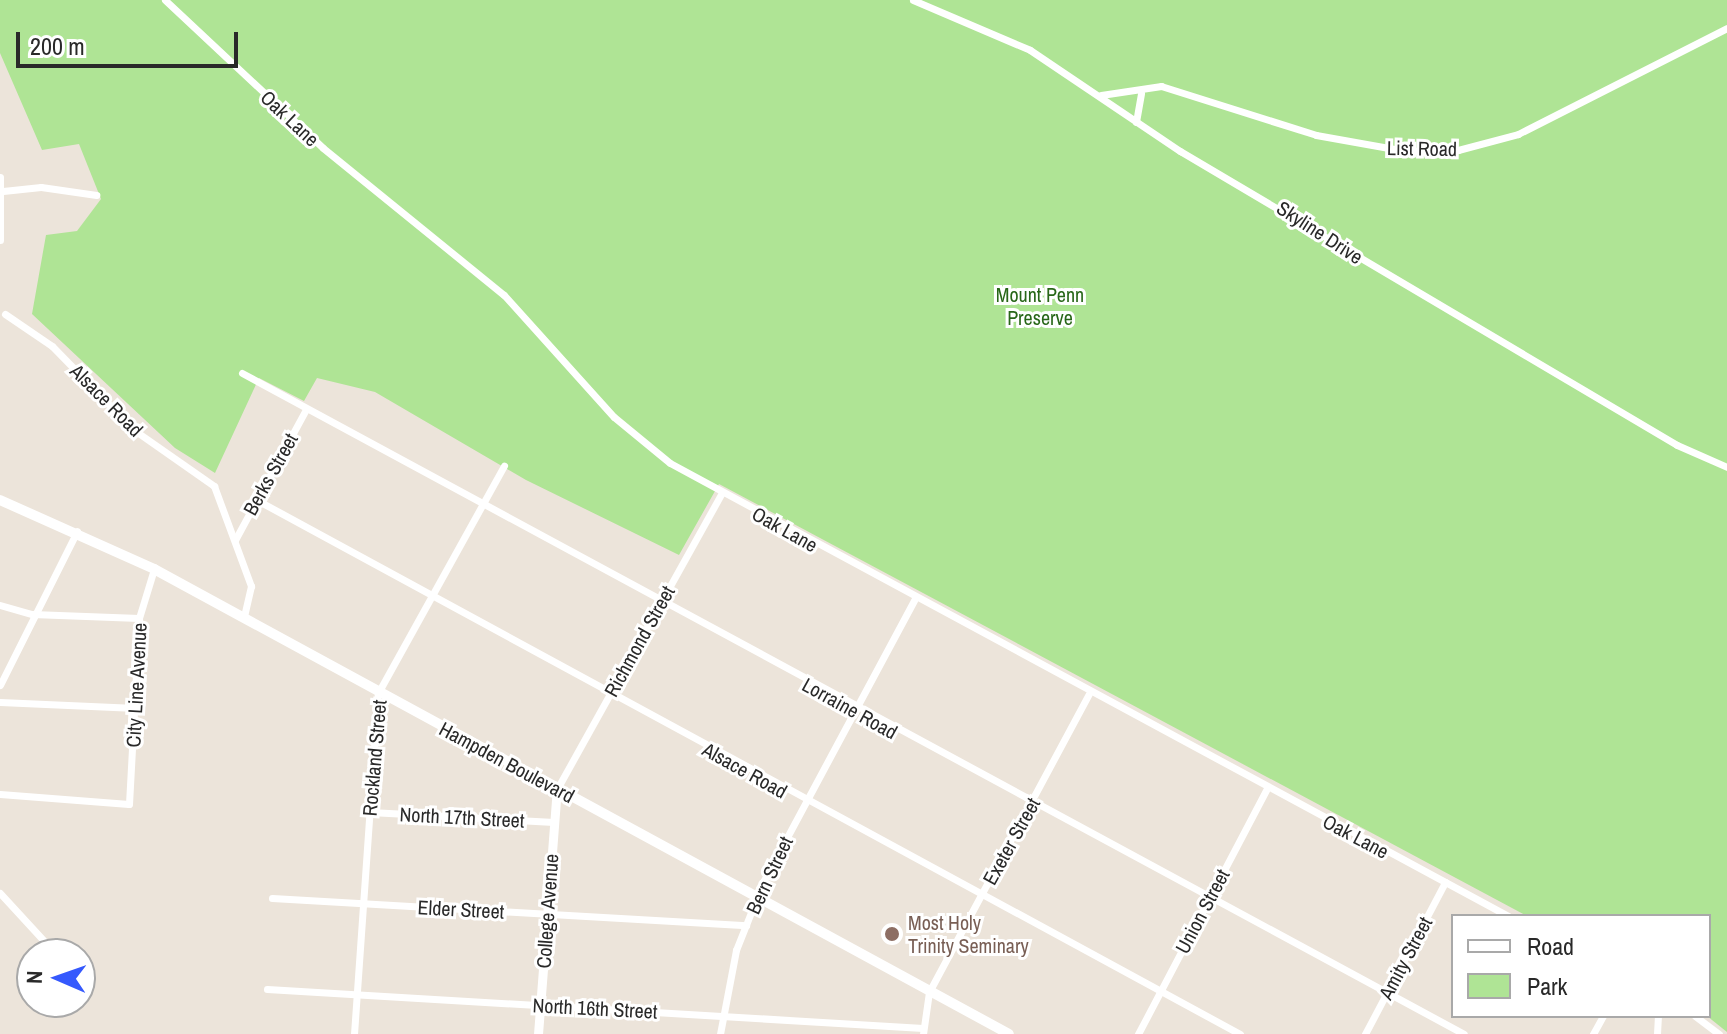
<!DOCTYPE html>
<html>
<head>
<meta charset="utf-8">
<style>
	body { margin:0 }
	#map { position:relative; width:1727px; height:1034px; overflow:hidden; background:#ece4da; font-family:"Archivo Narrow",sans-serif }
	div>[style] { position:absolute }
	.green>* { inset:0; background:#afe495 }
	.minor>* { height:7px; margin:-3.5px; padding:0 3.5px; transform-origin:3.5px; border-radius:3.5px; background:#fff }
	.tertiary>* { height:9px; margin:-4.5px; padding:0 4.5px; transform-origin:4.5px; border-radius:4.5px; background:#fff }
	.secondary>* { height:10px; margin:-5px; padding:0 5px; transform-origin:5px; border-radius:5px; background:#fff }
	.dots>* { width:22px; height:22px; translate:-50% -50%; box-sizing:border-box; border:4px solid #fff; border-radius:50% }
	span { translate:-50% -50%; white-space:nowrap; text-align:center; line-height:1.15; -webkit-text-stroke:6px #fff; paint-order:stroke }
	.street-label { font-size:20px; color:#292929 }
	.park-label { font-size:20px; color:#286718 }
	.education-label { font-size:20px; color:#785e54 }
	.left { translate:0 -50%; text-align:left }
	.legend { position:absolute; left:1451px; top:914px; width:260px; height:104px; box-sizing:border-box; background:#fff; border:2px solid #a9a9a9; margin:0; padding:10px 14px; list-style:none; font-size:24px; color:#292929 }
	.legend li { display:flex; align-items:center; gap:16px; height:40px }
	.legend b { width:40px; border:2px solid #a9a9a9 }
	.north { position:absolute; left:16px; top:938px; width:80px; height:80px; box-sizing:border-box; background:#fff; border:2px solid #a9a9a9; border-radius:50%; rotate:272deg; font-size:22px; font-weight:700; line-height:32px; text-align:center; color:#292929 }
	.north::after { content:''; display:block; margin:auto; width:28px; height:36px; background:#3559fd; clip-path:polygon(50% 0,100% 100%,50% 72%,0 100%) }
	.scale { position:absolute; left:16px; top:32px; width:222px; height:36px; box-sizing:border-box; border:4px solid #292929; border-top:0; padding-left:10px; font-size:24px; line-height:28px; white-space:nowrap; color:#292929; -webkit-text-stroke:6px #fff; paint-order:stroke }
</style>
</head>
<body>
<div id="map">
	<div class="green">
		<div style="clip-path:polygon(0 0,1727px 0,1727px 1032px,1707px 1016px,1709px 916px,1527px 916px,719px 484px,679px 555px,526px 480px,375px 392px,317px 378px,304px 401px,259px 378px,215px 473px,175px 448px,32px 314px,46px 235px,77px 231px,101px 199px,79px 144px,42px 150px,0 53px)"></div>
	</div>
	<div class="minor">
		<div style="left:165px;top:0;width:216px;rotate:43.1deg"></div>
		<div style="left:323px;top:148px;width:233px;rotate:39.1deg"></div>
		<div style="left:504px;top:295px;width:164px;rotate:48deg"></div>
		<div style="left:614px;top:417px;width:72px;rotate:39.4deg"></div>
		<div style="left:670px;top:463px;width:953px;rotate:28.39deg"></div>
		<div style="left:913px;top:0;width:127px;rotate:23.1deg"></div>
		<div style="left:1030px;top:50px;width:181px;rotate:34deg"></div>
		<div style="left:1180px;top:151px;width:577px;rotate:30.61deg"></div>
		<div style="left:1677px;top:445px;width:55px;rotate:23.7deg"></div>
		<div style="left:1101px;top:95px;width:61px;rotate:-8.5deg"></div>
		<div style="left:1161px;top:86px;width:163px;rotate:17.5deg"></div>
		<div style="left:1316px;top:135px;width:91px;rotate:10.1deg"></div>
		<div style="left:1406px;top:151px;width:52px;rotate:-1.1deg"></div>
		<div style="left:1458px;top:150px;width:62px;rotate:-14.9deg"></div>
		<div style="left:1518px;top:134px;width:234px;rotate:-26.9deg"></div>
		<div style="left:1136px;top:122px;width:29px;rotate:-80deg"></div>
		<div style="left:0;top:177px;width:63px;rotate:90deg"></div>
		<div style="left:3px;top:191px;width:38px;rotate:-6deg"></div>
		<div style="left:41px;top:187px;width:56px;rotate:8.3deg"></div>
		<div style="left:5px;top:314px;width:57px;rotate:34.2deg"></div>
		<div style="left:52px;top:346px;width:117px;rotate:45.7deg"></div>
		<div style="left:134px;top:430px;width:98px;rotate:35deg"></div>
		<div style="left:214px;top:486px;width:107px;rotate:69.7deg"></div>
		<div style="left:251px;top:586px;width:32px;rotate:103deg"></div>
		<div style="left:242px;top:373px;width:1389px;rotate:28.41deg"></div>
		<div style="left:255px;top:499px;width:1121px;rotate:28.51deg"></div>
		<div style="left:235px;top:540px;width:149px;rotate:-61.5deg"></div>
		<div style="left:0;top:605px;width:33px;rotate:16deg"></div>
		<div style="left:32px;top:614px;width:107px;rotate:2.1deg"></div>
		<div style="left:0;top:685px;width:172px;rotate:-63.4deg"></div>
		<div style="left:0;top:702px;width:136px;rotate:2.5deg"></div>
		<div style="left:557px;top:789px;width:338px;rotate:-60.9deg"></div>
		<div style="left:0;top:794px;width:129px;rotate:4.4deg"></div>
		<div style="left:129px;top:804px;width:186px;rotate:-86.9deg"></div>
		<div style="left:139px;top:618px;width:51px;rotate:-73deg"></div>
		<div style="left:370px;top:812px;width:184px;rotate:3.1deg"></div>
		<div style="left:0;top:893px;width:64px;rotate:47.5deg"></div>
		<div style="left:272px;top:898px;width:475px;rotate:3.3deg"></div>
		<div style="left:267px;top:989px;width:657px;rotate:3.4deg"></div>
		<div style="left:1695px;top:1016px;width:30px;rotate:37deg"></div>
		<div style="left:354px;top:1034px;width:342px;rotate:-86deg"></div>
		<div style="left:378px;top:693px;width:260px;rotate:-61deg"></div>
		<div style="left:720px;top:1034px;width:86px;rotate:-79.2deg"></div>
		<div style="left:736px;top:950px;width:73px;rotate:-68.3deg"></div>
		<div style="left:763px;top:882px;width:320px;rotate:-61.8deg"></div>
		<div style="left:923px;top:1034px;width:42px;rotate:-81.9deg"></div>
		<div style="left:929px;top:992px;width:338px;rotate:-61.8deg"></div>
		<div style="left:1138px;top:1034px;width:278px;rotate:-62.3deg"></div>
		<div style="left:1365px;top:1034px;width:172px;rotate:-62.2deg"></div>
		<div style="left:1593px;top:1034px;width:21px;rotate:-61deg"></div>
		<div style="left:1657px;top:1034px;width:18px;rotate:-87deg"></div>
	</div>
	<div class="tertiary">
		<div style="left:538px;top:1034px;width:246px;rotate:-85.6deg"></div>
	</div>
	<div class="secondary">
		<div style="left:0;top:500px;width:169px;rotate:24.1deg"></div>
		<div style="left:154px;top:569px;width:973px;rotate:28.54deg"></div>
	</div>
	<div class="dots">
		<div style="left:892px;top:934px;background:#8d6e63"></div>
	</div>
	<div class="street-label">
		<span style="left:290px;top:118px;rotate:43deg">Oak Lane</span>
		<span style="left:1422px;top:148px;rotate:1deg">List Road</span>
		<span style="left:1320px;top:232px;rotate:33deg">Skyline Drive</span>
		<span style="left:107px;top:400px;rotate:45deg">Alsace Road</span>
		<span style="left:270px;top:474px;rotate:-61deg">Berks Street</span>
		<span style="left:785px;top:529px;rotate:29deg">Oak Lane</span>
		<span style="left:639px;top:641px;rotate:-61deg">Richmond Street</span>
		<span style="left:136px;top:685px;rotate:-87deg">City Line Avenue</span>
		<span style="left:850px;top:708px;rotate:29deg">Lorraine Road</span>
		<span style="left:374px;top:758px;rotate:-85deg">Rockland Street</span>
		<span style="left:507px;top:762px;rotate:28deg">Hampden Boulevard</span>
		<span style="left:745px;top:770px;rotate:29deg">Alsace Road</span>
		<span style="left:462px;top:817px;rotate:3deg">North 17th Street</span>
		<span style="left:1356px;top:836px;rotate:28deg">Oak Lane</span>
		<span style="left:1011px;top:841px;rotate:-61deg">Exeter Street</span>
		<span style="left:769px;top:875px;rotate:-65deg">Bern Street</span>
		<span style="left:461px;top:909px;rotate:3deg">Elder Street</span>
		<span style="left:547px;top:911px;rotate:-86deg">College Avenue</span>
		<span style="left:1202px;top:911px;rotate:-62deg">Union Street</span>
		<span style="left:1405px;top:958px;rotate:-62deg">Amity Street</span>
		<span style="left:595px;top:1008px;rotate:3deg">North 16th Street</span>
	</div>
	<div class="park-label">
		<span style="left:1040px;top:306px">Mount Penn<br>Preserve</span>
	</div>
	<div class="education-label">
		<span class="left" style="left:908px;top:934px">Most Holy<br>Trinity Seminary</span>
	</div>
	<ul class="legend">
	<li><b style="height:10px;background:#fff"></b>Road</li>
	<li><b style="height:22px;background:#afe495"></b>Park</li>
	</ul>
	<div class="north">N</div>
	<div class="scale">200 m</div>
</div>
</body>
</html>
